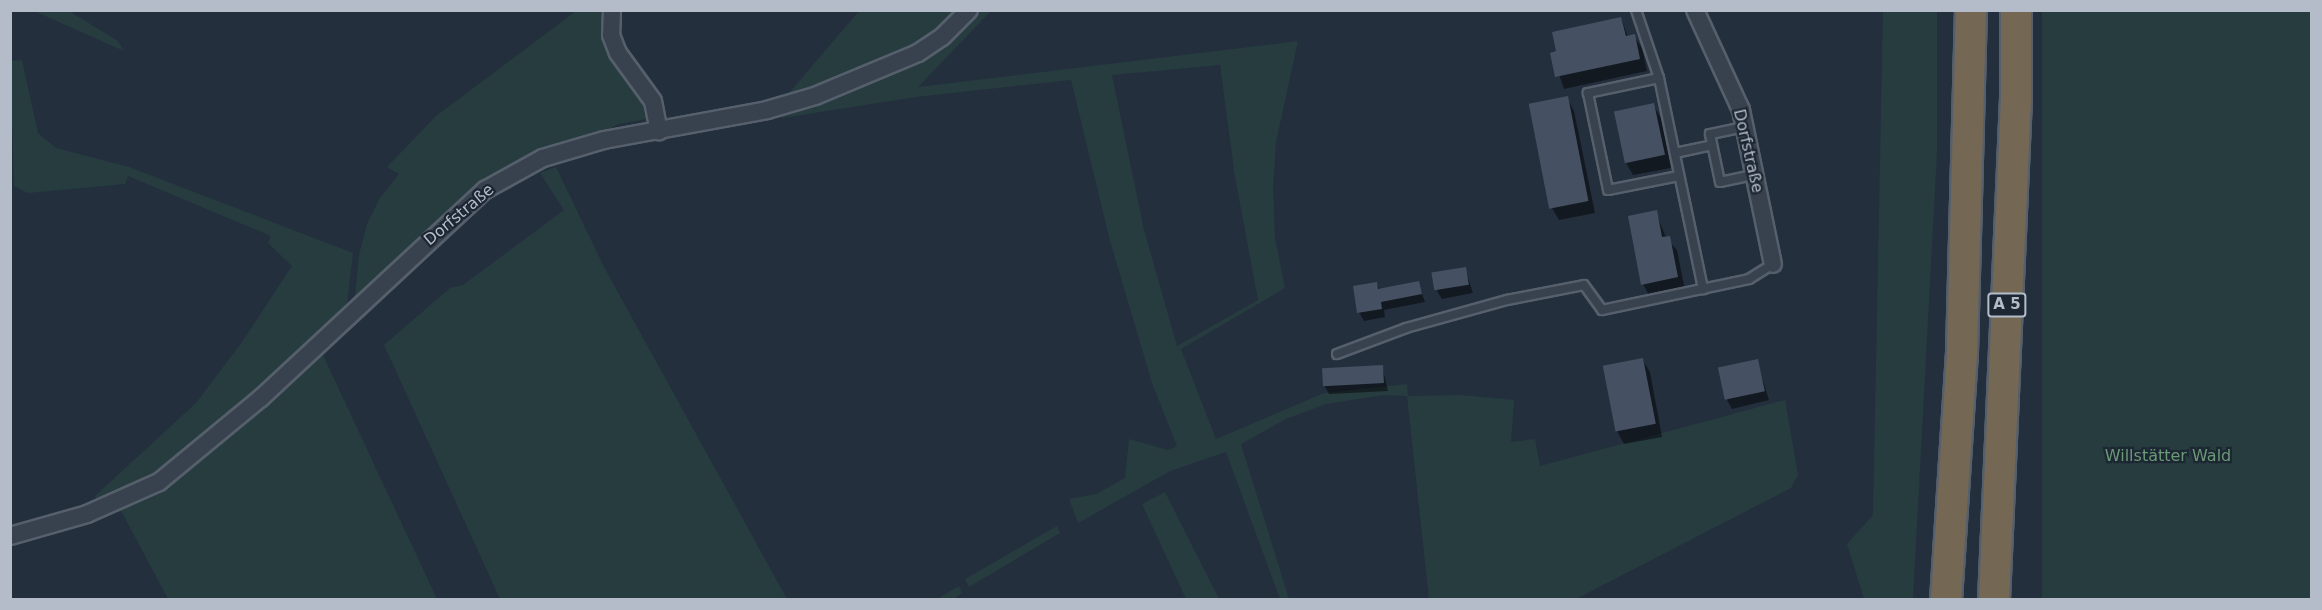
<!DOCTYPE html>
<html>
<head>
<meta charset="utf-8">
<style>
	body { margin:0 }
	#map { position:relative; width:2322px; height:610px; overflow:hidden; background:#242f3e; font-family:"DejaVu Sans",sans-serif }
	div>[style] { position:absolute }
	.green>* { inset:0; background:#263c3f; transform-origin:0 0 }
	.shadow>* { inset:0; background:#0007 }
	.building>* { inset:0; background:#455162; transform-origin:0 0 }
	.roads { filter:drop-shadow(2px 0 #565f6c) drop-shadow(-2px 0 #565f6c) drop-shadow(0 2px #565f6c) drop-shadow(0 -2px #565f6c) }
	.lane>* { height:8px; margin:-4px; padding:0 4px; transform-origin:4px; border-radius:4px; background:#38414e }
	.street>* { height:16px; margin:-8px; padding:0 8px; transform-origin:8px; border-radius:8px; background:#38414e }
	.highway>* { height:30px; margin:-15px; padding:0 15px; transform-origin:15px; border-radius:15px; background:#746855 }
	span { translate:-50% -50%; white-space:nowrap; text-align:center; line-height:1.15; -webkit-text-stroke:4.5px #1d2633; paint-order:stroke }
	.shield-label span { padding:2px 4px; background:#1d2633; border:2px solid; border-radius:4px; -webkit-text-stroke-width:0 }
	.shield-label { font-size:15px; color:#b4bcc9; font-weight:700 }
	.street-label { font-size:16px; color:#b4bcc9 }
	.park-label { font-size:16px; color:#6b9a76 }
	.frame { position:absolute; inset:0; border:12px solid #b4bcc9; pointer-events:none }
</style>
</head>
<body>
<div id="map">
	<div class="green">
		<div style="clip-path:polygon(34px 11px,69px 11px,118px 41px,124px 51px)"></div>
		<div style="clip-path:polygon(576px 11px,610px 11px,646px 101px,647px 119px,618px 124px,600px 135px,519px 165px,354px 306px,359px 255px,367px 224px,380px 198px,399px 174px,387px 167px,436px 116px)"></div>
		<div style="clip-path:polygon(859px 11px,956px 11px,937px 32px,885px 60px,783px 100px)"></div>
		<div style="clip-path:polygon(evenodd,975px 11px,991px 11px,918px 87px,1298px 41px,1276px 142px,1273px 189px,1275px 238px,1285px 288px,1181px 349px,1216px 439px,1324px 393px,1407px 384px,1408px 396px,1461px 395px,1514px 400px,1511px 442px,1535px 439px,1540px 466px,1785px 400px,1798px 475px,1791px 488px,1576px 599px,1429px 599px,1407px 396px,1384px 395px,1326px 404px,1286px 419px,1241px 444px,1289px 599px,1280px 599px,1226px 452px,1170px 471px,1078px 523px,1069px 499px,1096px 494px,1125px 478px,1129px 439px,1168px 450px,1177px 446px,1152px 383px,1110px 241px,1071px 80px,916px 97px,782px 118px,779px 112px,877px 79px,975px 11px,1220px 65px,1235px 177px,1258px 300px,1177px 346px,1144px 230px,1112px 75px,1220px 65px)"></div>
		<div style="clip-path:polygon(1883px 11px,1937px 11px,1937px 152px,1913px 599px,1864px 599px,1847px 544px,1873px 515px)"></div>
		<div style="left:2042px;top:11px;width:269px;height:588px"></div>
		<div style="clip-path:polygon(22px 60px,38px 133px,56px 148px,129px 167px,353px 253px,346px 313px,173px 464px,99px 504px,95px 496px,196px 403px,242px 342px,292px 266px,268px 243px,271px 236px,128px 176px,125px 184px,28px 193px,14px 186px,10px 61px)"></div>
		<div style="clip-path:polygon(556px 167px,604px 267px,787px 599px,500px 599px,384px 345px,450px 288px,463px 285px,564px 210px,540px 173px)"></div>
		<div style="clip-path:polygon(322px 353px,437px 599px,168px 599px,119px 507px,201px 455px)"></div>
		<div style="clip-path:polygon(1165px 492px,1219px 599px,1186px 599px,1142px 504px)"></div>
		<div style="clip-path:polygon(1057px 526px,1060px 533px,969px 587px,965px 579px)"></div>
		<div style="clip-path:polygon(959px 586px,962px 593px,953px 599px,937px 599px)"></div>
	</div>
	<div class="shadow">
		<div style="clip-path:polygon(1621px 18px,1628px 37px,1634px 36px,1642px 48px,1647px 71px,1564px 89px,1552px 54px)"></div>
		<div style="clip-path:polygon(1567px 98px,1574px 111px,1595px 213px,1559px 220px,1552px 208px,1531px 105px)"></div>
		<div style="clip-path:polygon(1653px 105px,1661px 118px,1671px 168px,1633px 175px,1626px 163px,1616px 113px)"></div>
		<div style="clip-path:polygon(1656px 212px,1666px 238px,1677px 250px,1685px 290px,1650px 297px,1643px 284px)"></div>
		<div style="clip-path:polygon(1465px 269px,1473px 293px,1442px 299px,1437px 291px)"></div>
		<div style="clip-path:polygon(1418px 282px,1425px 302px,1384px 310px,1385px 317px,1364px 321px,1359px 312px,1376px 283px,1380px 290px)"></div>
		<div style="clip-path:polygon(1642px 359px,1650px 372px,1662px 437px,1624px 444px,1617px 431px)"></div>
		<div style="clip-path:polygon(1757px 361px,1769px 400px,1732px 409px,1727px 400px)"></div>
		<div style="clip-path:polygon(1382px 366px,1388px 391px,1329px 394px,1324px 385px)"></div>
	</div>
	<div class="building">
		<div style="clip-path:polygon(1621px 17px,1626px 36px,1635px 34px,1640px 59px,1555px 77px,1550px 53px,1556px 51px,1552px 32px)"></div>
		<div style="left:1568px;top:96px;width:107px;height:40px;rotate:79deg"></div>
		<div style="left:1654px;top:103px;width:53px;height:41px;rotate:78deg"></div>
		<div style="clip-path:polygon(1657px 210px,1662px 237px,1670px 236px,1678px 277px,1641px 285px,1628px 216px)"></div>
		<div style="left:1466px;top:267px;width:18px;height:35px;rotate:81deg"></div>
		<div style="clip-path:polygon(1419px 281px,1422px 294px,1381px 302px,1382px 309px,1357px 313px,1353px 286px,1377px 282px,1378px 289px)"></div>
		<div style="left:1643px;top:358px;width:67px;height:41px;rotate:79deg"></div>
		<div style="left:1758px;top:359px;width:33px;height:41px;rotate:78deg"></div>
		<div style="left:1383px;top:365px;width:18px;height:61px;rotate:87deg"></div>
	</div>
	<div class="roads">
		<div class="lane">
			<div style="left:1636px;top:10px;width:72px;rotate:71.3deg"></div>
			<div style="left:1659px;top:78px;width:216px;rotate:78.2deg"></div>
			<div style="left:1659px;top:78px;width:73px;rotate:168.1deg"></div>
			<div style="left:1588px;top:93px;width:99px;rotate:78.3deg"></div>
			<div style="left:1608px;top:190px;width:72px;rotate:-11.2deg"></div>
			<div style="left:1744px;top:127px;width:35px;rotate:168deg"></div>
			<div style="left:1710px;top:134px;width:49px;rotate:78.2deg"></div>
			<div style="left:1720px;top:182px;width:35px;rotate:-12deg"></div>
			<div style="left:1675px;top:153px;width:38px;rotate:-12deg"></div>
			<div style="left:1337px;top:354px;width:74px;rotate:-20.6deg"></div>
			<div style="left:1406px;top:328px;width:105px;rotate:-15.5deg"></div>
			<div style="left:1507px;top:300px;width:78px;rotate:-11deg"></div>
			<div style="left:1584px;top:285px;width:31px;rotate:54deg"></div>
			<div style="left:1602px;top:310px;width:150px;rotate:-11.9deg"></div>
			<div style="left:1749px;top:279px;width:28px;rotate:-32deg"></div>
		</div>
		<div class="street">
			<div style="left:612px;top:10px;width:25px;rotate:92deg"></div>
			<div style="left:611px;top:35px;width:19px;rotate:69deg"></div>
			<div style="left:618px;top:53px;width:59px;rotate:53.9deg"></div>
			<div style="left:653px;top:101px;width:31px;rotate:79deg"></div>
			<div style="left:1695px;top:10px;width:110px;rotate:65.3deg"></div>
			<div style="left:1741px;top:110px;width:157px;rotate:78.3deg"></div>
			<div style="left:10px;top:536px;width:80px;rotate:-15.9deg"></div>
			<div style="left:87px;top:514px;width:79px;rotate:-24deg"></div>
			<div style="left:159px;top:482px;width:132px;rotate:-39.5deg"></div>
			<div style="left:261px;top:398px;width:306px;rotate:-42.9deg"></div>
			<div style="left:485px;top:190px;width:66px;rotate:-28.9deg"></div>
			<div style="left:543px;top:158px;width:64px;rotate:-16.4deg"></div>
			<div style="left:604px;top:140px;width:166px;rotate:-10.4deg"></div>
			<div style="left:767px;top:110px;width:50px;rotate:-16.3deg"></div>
			<div style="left:815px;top:96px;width:112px;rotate:-22.7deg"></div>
			<div style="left:918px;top:53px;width:29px;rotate:-34deg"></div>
			<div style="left:942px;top:37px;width:38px;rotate:-45deg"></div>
		</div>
		<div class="highway">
			<div style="left:1946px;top:600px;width:249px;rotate:-86.3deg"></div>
			<div style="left:1962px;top:352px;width:342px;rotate:-88.5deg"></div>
			<div style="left:1994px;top:600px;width:502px;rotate:-87.49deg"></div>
			<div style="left:2016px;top:98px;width:88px;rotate:-90deg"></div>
		</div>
	</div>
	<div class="shield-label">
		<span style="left:2007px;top:305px">A 5</span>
	</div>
	<div class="street-label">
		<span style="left:1748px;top:151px;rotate:77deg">Dorfstraße</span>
		<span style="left:459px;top:215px;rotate:-40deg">Dorfstraße</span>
	</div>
	<div class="park-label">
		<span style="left:2168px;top:456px">Willstätter Wald</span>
	</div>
	<div class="frame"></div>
</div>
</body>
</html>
